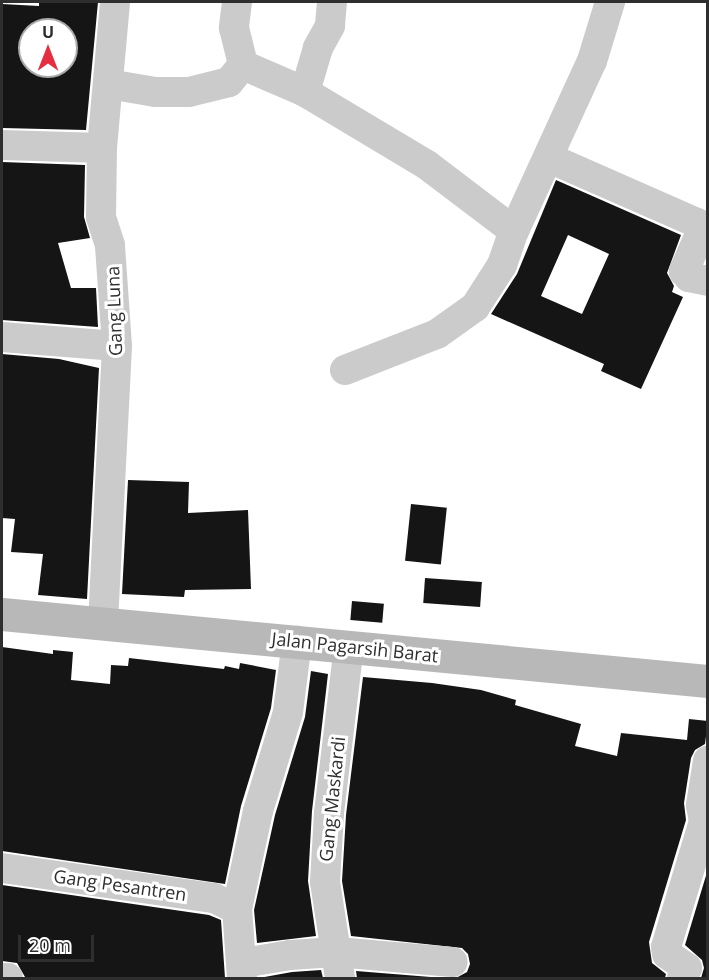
<!DOCTYPE html>
<html>
<head>
<meta charset="utf-8">
<style>
	body { margin:0 }
	#map { position:relative; width:709px; height:980px; overflow:hidden; background:#fff; font-family:"Open Sans",sans-serif }
	div>[style] { position:absolute }
	.building>* { inset:0; background:#151515; transform-origin:0 0 }
	.street>* { height:30px; margin:-15px; padding:0 15px; transform-origin:15px; border-radius:15px; background:#cbcbcb }
	.secondary>* { height:33px; margin:-16.5px; padding:0 16.5px; transform-origin:16.5px; border-radius:16.5px; background:#b8b8b8 }
	span { translate:-50% -50%; white-space:nowrap; text-align:center; line-height:1.15; -webkit-text-stroke:6px #fff; paint-order:stroke }
	.street-label { font-size:18px; color:#2e2e2e }
	.frame { position:absolute; inset:0; border:3px solid #2e2e2e; pointer-events:none }
	.north { position:absolute; left:18px; top:18px; width:60px; height:60px; box-sizing:border-box; background:#fff; border:2px solid #ababab; border-radius:50%; rotate:0deg; font-size:16px; font-weight:700; line-height:24px; text-align:center; color:#2e2e2e }
	.north::after { content:''; display:block; margin:auto; width:21px; height:27px; background:#e52f40; clip-path:polygon(50% 0,100% 100%,50% 72%,0 100%) }
	.scale { position:absolute; left:18px; top:935px; width:76px; height:27px; box-sizing:border-box; border:3px solid #2e2e2e; border-top:0; padding-left:8px; font-size:18px; line-height:21px; white-space:nowrap; color:#2e2e2e; -webkit-text-stroke:4px #fff; paint-order:stroke }
</style>
</head>
<body>
<div id="map">
	<div class="building">
		<div style="clip-path:polygon(evenodd,39px 2px,98px 2px,86px 130px,2px 128px,2px 4px,39px 6px,39px 2px,30px 30px,66px 30px,66px 66px,30px 66px,30px 30px)"></div>
		<div style="clip-path:polygon(2px 162px,85px 165px,84px 217px,90px 238px,58px 243px,71px 288px,96px 288px,98px 327px,2px 320px)"></div>
		<div style="clip-path:polygon(evenodd,556px 180px,681px 235px,667px 273px,674px 286px,672px 292px,683px 297px,641px 389px,601px 371px,604px 364px,491px 314px,517px 274px,556px 180px,568px 235px,609px 254px,582px 314px,541px 296px,568px 235px)"></div>
		<div style="clip-path:polygon(2px 354px,59px 359px,99px 368px,87px 599px,38px 595px,43px 554px,11px 552px,15px 519px,2px 518px)"></div>
		<div style="clip-path:polygon(128px 480px,189px 482px,188px 513px,248px 510px,251px 589px,185px 590px,184px 597px,122px 594px)"></div>
		<div style="left:411px;top:504px;width:36px;height:57px;rotate:6deg"></div>
		<div style="left:425px;top:578px;width:57px;height:25px;rotate:4deg"></div>
		<div style="left:352px;top:601px;width:32px;height:19px;rotate:5deg"></div>
		<div style="clip-path:polygon(2px 647px,53px 654px,53px 650px,73px 652px,71px 680px,110px 684px,111px 665px,128px 666px,129px 658px,224px 669px,225px 666px,239px 669px,240px 663px,276px 670px,271px 708px,241px 806px,225px 884px,2px 851px)"></div>
		<div style="clip-path:polygon(311px 671px,328px 674px,312px 811px,308px 881px,316px 936px,257px 943px,254px 910px,275px 815px,305px 717px)"></div>
		<div style="clip-path:polygon(363px 677px,432px 683px,481px 690px,516px 700px,515px 705px,581px 724px,575px 746px,617px 756px,621px 733px,687px 740px,689px 719px,708px 721px,705px 744px,695px 750px,691px 758px,684px 803px,686px 820px,649px 942px,652px 963px,666px 974px,665px 978px,456px 978px,467px 972px,470px 964px,468px 954px,462px 948px,351px 936px,342px 881px,346px 815px)"></div>
		<div style="clip-path:polygon(708px 869px,708px 978px,701px 978px,704px 968px,702px 960px,685px 945px)"></div>
		<div style="clip-path:polygon(2px 885px,209px 915px,221px 920px,225px 978px,25px 977px,17px 963px,2px 961px)"></div>
		<div style="clip-path:polygon(321px 970px,323px 978px,259px 978px,292px 972px)"></div>
		<div style="clip-path:polygon(356px 971px,443px 978px,357px 978px)"></div>
	</div>
	<div class="street">
		<div style="left:237px;top:2px;width:26px;rotate:97deg"></div>
		<div style="left:234px;top:28px;width:38px;rotate:76deg"></div>
		<div style="left:243px;top:65px;width:68px;rotate:23.5deg"></div>
		<div style="left:332px;top:2px;width:24px;rotate:95deg"></div>
		<div style="left:330px;top:26px;width:25px;rotate:119deg"></div>
		<div style="left:318px;top:48px;width:46px;rotate:106.5deg"></div>
		<div style="left:305px;top:92px;width:142px;rotate:30.9deg"></div>
		<div style="left:427px;top:165px;width:109px;rotate:37.2deg"></div>
		<div style="left:108px;top:84px;width:48px;rotate:9.7deg"></div>
		<div style="left:155px;top:92px;width:34px"></div>
		<div style="left:189px;top:92px;width:41px;rotate:-14deg"></div>
		<div style="left:229px;top:82px;width:22px;rotate:-51deg"></div>
		<div style="left:2px;top:145px;width:100px;rotate:1.7deg"></div>
		<div style="left:549px;top:158px;width:162px;rotate:23.7deg"></div>
		<div style="left:697px;top:223px;width:10px;rotate:66deg"></div>
		<div style="left:701px;top:232px;width:43px;rotate:113.6deg"></div>
		<div style="left:684px;top:271px;width:8px;rotate:50deg"></div>
		<div style="left:689px;top:277px;width:19px;rotate:12deg"></div>
		<div style="left:2px;top:337px;width:115px;rotate:4.5deg"></div>
		<div style="left:345px;top:370px;width:99px;rotate:-21.4deg"></div>
		<div style="left:437px;top:334px;width:47px;rotate:-35.4deg"></div>
		<div style="left:475px;top:307px;width:50px;rotate:-57.3deg"></div>
		<div style="left:502px;top:265px;width:36px;rotate:-71deg"></div>
		<div style="left:514px;top:231px;width:187px;rotate:-65.4deg"></div>
		<div style="left:592px;top:61px;width:62px;rotate:-73deg"></div>
		<div style="left:103px;top:623px;width:277px;rotate:-87.1deg"></div>
		<div style="left:117px;top:346px;width:101px;rotate:-94deg"></div>
		<div style="left:110px;top:245px;width:29px;rotate:-108deg"></div>
		<div style="left:101px;top:217px;width:69px;rotate:-89.2deg"></div>
		<div style="left:102px;top:148px;width:147px;rotate:-84.9deg"></div>
		<div style="left:2px;top:868px;width:214px;rotate:8.1deg"></div>
		<div style="left:214px;top:898px;width:25px;rotate:26deg"></div>
		<div style="left:243px;top:963px;width:48px;rotate:-9.7deg"></div>
		<div style="left:290px;top:955px;width:46px;rotate:-3.7deg"></div>
		<div style="left:336px;top:952px;width:117px;rotate:4.9deg"></div>
		<div style="left:2px;top:978px;width:6px"></div>
		<div style="left:242px;top:978px;width:69px;rotate:-94.1deg"></div>
		<div style="left:237px;top:909px;width:100px;rotate:-77.9deg"></div>
		<div style="left:258px;top:811px;width:103px;rotate:-73.1deg"></div>
		<div style="left:288px;top:712px;width:72px;rotate:-82.8deg"></div>
		<div style="left:340px;top:978px;width:97px;rotate:-98.9deg"></div>
		<div style="left:325px;top:882px;width:69px;rotate:-86.7deg"></div>
		<div style="left:329px;top:813px;width:168px;rotate:-83.2deg"></div>
		<div style="left:682px;top:978px;width:11px;rotate:-63deg"></div>
		<div style="left:687px;top:968px;width:24px;rotate:-145deg"></div>
		<div style="left:667px;top:954px;width:7px;rotate:-98deg"></div>
		<div style="left:666px;top:947px;width:132px;rotate:-73.2deg"></div>
		<div style="left:704px;top:821px;width:16px;rotate:-101deg"></div>
		<div style="left:701px;top:805px;width:45px;rotate:-81deg"></div>
	</div>
	<div class="secondary">
		<div style="left:2px;top:614px;width:709px;rotate:5.42deg"></div>
	</div>
	<div class="street-label">
		<span style="left:114px;top:311px;rotate:-92deg">Gang Luna</span>
		<span style="left:355px;top:647px;rotate:6deg">Jalan Pagarsih Barat</span>
		<span style="left:332px;top:799px;rotate:-84deg">Gang Maskardi</span>
		<span style="left:120px;top:885px;rotate:8deg">Gang Pesantren</span>
	</div>
	<div class="frame"></div>
	<div class="north">U</div>
	<div class="scale">20 m</div>
</div>
</body>
</html>
